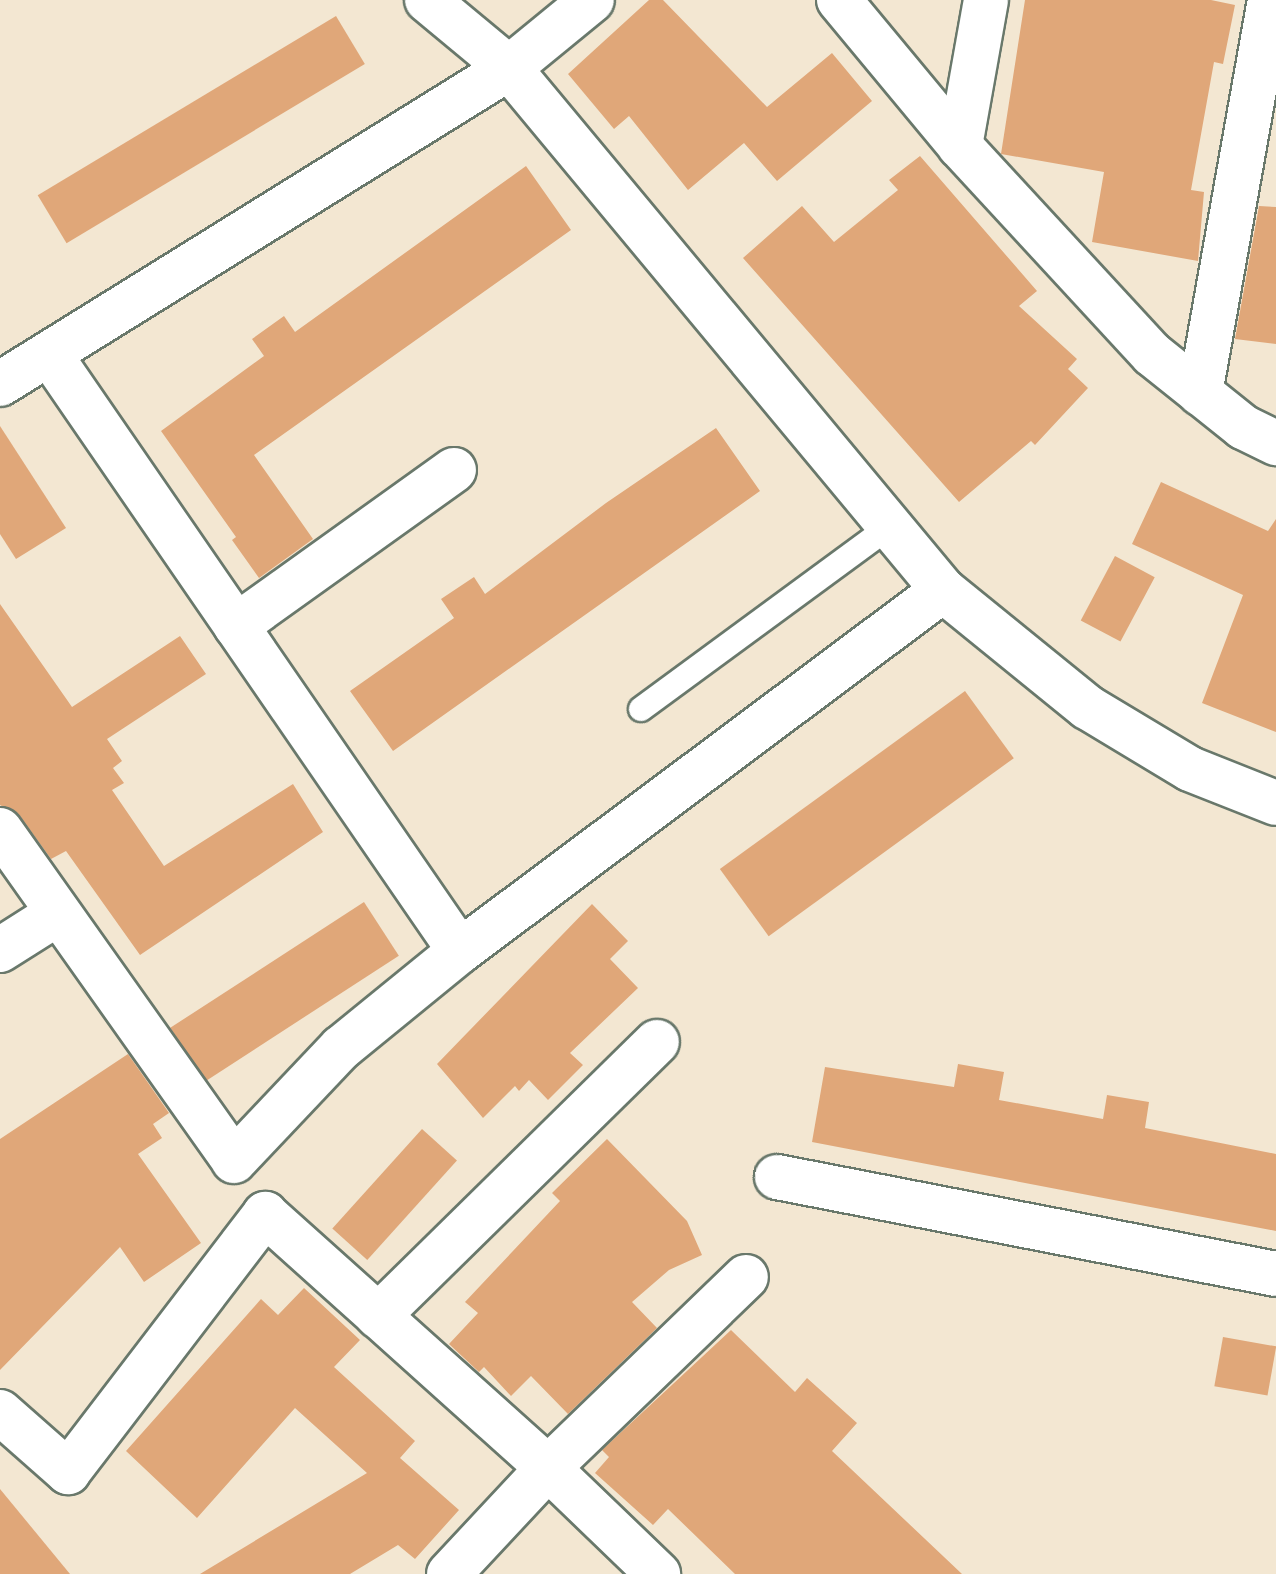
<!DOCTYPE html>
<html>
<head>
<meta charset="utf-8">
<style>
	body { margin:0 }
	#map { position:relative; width:1276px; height:1574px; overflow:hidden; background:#f3e7d2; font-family:Alegreya,serif }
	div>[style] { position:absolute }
	.building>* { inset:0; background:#e0a779; transform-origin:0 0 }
	.roads { filter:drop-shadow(2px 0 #69786b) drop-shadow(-2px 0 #69786b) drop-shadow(0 2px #69786b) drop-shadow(0 -2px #69786b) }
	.lane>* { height:24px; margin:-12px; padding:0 12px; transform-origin:12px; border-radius:12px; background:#fff }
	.street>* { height:44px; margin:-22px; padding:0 22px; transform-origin:22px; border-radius:22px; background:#fff }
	span { translate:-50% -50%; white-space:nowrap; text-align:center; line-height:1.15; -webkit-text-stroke:8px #f6f6f2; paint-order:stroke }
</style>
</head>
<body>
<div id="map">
	<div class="building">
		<div style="clip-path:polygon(649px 0,663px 0,767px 107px,832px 53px,872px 101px,777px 181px,744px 143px,688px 190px,629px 116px,614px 129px,568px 74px)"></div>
		<div style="clip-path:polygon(1025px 0,1211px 0,1235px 5px,1223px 64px,1214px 62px,1191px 190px,1204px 192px,1198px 261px,1092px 242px,1104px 172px,1001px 154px)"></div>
		<div style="left:336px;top:16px;width:56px;height:348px;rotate:59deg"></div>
		<div style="clip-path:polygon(920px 156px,1037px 291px,1019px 306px,1077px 359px,1068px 369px,1088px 388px,1035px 445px,1031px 441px,959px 502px,743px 258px,802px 206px,834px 242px,898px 190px,889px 180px)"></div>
		<div style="clip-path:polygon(526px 166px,571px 230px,254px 455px,313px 539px,259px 578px,232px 540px,236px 537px,161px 431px,264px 356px,252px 339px,284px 316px,295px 332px)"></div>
		<div style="clip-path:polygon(1259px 206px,1276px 207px,1276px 344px,1235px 339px)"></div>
		<div style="clip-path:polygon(0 426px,66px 528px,16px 559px,0 534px)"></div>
		<div style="clip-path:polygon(716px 428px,760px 491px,393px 751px,350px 691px,454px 618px,441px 599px,474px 577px,485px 594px,606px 503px)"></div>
		<div style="clip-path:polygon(1161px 482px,1268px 531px,1276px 519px,1276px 732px,1202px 703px,1243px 595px,1132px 544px)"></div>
		<div style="left:1115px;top:556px;width:45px;height:73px;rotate:28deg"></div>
		<div style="clip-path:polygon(0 604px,72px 707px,180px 636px,206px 674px,107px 739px,122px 761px,113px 768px,124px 783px,112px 790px,164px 866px,293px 784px,323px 832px,140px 955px,66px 851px,51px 859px,20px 816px,0 805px)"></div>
		<div style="left:965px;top:691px;width:83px;height:303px;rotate:54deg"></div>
		<div style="left:364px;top:902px;width:64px;height:231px;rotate:57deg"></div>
		<div style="clip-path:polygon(592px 904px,628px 941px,610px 959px,638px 988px,570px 1053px,583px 1065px,548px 1100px,529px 1080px,519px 1091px,515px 1086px,483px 1118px,437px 1064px)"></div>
		<div style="clip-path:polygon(128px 1054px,169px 1113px,153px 1124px,162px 1138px,138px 1154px,201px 1243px,144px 1282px,120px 1247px,0 1370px,0 1139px)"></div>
		<div style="clip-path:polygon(958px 1064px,1004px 1072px,999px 1100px,1103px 1119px,1107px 1095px,1149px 1102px,1145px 1128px,1276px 1154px,1276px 1231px,812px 1142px,825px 1067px,954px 1087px)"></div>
		<div style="left:422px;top:1129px;width:47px;height:134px;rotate:42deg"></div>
		<div style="clip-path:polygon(607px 1139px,687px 1221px,702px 1255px,669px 1270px,632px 1302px,657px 1328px,568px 1414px,531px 1376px,511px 1396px,484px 1367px,479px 1372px,449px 1344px,478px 1313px,465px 1302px,560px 1201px,552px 1193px)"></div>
		<div style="clip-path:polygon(304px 1288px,360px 1340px,334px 1367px,415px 1441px,400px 1458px,459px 1510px,415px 1559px,398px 1545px,350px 1574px,200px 1574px,367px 1473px,295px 1408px,197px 1518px,126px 1451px,261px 1299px,278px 1315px)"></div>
		<div style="clip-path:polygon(731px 1330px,795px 1392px,807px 1378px,857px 1423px,832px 1451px,962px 1574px,735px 1574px,668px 1509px,653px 1525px,595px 1473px,609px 1457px,602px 1450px)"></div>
		<div style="left:1223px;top:1337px;width:54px;height:50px;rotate:10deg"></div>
		<div style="clip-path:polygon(0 1489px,70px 1574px,0 1574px)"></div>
	</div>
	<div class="roads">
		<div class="lane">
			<div style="left:641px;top:709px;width:309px;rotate:-36.3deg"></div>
		</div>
		<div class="street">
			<div style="left:427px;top:0;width:107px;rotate:39.7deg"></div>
			<div style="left:509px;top:68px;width:679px;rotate:50.26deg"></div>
			<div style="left:943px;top:590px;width:186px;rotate:39.1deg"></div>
			<div style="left:1087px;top:707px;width:120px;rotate:31deg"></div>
			<div style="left:1190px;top:769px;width:92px;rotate:21.6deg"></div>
			<div style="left:839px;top:0;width:190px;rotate:50.3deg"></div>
			<div style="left:960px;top:146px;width:283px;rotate:47.3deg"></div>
			<div style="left:1152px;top:354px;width:117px;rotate:38.7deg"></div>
			<div style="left:1243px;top:427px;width:37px;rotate:26deg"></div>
			<div style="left:960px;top:146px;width:148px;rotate:-79.9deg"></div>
			<div style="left:50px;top:355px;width:723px;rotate:55.48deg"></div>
			<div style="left:0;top:384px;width:599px;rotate:-31.83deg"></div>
			<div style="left:509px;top:68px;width:107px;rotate:-39.3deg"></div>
			<div style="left:1200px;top:393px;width:399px;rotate:-79.9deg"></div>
			<div style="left:236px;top:626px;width:268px;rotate:-35.6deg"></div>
			<div style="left:0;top:830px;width:405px;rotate:54.7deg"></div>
			<div style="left:234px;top:1161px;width:156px;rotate:-46.6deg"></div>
			<div style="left:341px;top:1048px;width:154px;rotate:-39.2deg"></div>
			<div style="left:460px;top:951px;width:603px;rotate:-36.77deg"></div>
			<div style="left:0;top:950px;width:67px;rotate:-32.3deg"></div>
			<div style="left:777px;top:1177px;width:508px;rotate:11deg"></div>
			<div style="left:378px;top:1316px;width:391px;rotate:-44.5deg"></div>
			<div style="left:0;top:1412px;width:91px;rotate:41.4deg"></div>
			<div style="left:68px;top:1472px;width:325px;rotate:-52.6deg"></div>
			<div style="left:265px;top:1214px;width:380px;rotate:41.9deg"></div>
			<div style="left:548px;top:1468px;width:275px;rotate:-44deg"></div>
			<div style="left:449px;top:1574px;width:145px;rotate:-47deg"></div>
			<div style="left:548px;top:1468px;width:153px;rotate:43.9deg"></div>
		</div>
	</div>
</div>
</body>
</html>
